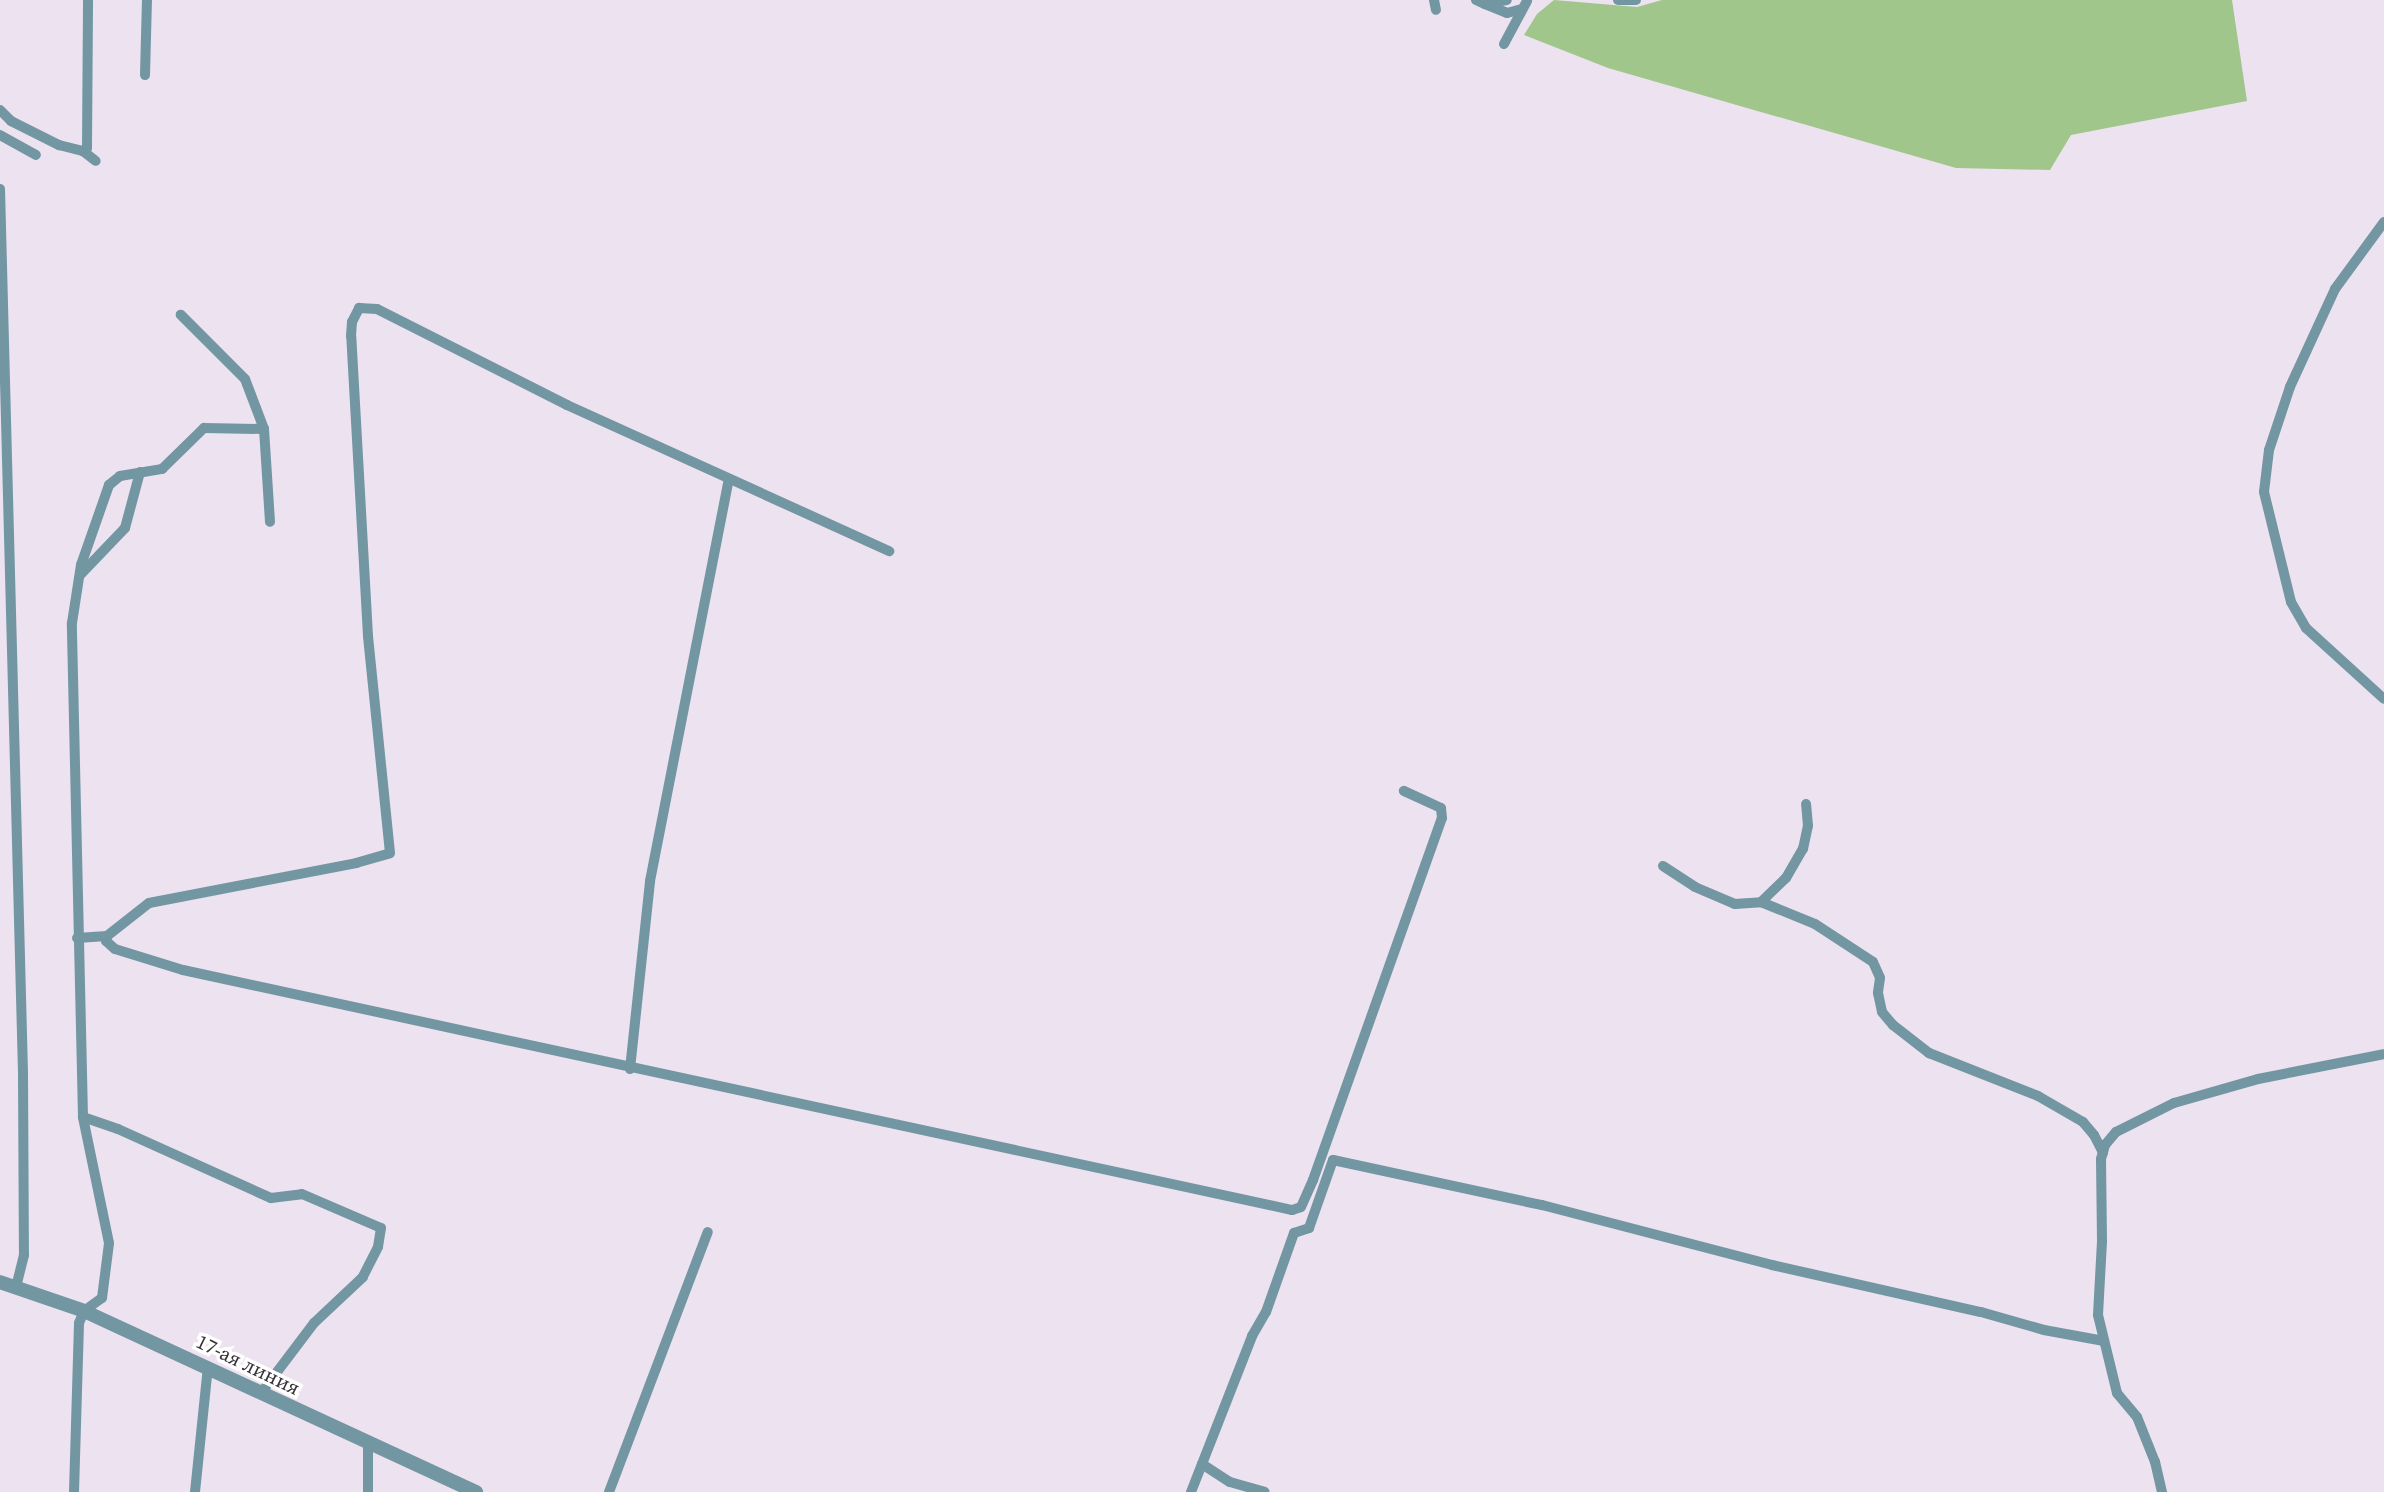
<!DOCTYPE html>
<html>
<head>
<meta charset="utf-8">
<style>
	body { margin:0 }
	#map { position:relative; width:2384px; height:1492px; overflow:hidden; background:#ede2ef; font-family:"Source Serif 4",serif }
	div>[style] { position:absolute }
	.green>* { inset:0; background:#a1c68c }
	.minor>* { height:10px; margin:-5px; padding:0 5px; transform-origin:5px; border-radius:5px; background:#7296a2 }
	.tertiary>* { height:14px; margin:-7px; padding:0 7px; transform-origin:7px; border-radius:7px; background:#7296a2 }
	span { translate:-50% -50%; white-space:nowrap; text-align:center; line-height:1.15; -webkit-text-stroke:7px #fff; paint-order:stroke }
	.street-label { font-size:20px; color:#353136 }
</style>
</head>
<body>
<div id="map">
	<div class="green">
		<div style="clip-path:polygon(1554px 0,1637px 7px,1662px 0,2232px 0,2247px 101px,2071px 135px,2050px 170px,1956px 168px,1608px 68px,1524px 35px,1537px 14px)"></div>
	</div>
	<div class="minor">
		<div style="left:1434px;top:0;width:10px;rotate:79deg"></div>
		<div style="left:1476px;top:0;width:10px;rotate:24deg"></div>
		<div style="left:1485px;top:4px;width:22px;rotate:-10deg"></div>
		<div style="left:1618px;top:0;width:18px"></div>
		<div style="left:1485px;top:4px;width:24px;rotate:22deg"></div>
		<div style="left:1507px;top:13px;width:16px;rotate:-15deg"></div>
		<div style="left:1504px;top:44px;width:49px;rotate:-61.9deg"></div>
		<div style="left:145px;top:75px;width:75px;rotate:-88.5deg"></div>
		<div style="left:0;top:110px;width:16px;rotate:45deg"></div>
		<div style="left:11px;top:121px;width:54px;rotate:26.6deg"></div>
		<div style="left:59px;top:145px;width:25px;rotate:14deg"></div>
		<div style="left:83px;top:151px;width:16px;rotate:38deg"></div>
		<div style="left:0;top:135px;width:41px;rotate:29.1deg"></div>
		<div style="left:83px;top:151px;width:5px;rotate:-37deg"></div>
		<div style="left:87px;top:148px;width:148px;rotate:-89.6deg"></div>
		<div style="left:0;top:189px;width:886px;rotate:88.51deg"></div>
		<div style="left:23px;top:1075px;width:180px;rotate:89.7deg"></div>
		<div style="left:24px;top:1255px;width:33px;rotate:104deg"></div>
		<div style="left:2384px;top:222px;width:83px;rotate:126.2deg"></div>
		<div style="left:2335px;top:289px;width:108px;rotate:114.7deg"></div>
		<div style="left:2290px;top:387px;width:66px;rotate:108.4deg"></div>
		<div style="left:2269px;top:450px;width:42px;rotate:96.8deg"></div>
		<div style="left:2264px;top:492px;width:113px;rotate:76.2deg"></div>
		<div style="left:2291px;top:602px;width:30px;rotate:60deg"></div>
		<div style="left:2306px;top:628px;width:105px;rotate:42.3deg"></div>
		<div style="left:264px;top:429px;width:93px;rotate:86.3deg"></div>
		<div style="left:81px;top:574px;width:64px;rotate:-46.3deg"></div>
		<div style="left:125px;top:528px;width:58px;rotate:-75deg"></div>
		<div style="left:1663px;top:866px;width:38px;rotate:33deg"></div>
		<div style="left:1695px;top:887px;width:43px;rotate:23deg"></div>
		<div style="left:1735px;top:904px;width:26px;rotate:-4deg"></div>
		<div style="left:1761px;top:902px;width:35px;rotate:-44deg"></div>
		<div style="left:1786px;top:878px;width:34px;rotate:-60deg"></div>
		<div style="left:1803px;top:849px;width:24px;rotate:-78deg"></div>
		<div style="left:1808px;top:826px;width:22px;rotate:-95deg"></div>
		<div style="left:1761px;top:902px;width:58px;rotate:22.2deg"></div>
		<div style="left:1815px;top:924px;width:69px;rotate:33.2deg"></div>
		<div style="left:1873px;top:962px;width:17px;rotate:66deg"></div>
		<div style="left:1880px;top:978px;width:15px;rotate:98deg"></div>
		<div style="left:1878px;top:993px;width:19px;rotate:78deg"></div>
		<div style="left:1882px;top:1012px;width:17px;rotate:50deg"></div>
		<div style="left:1893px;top:1025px;width:46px;rotate:37.9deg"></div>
		<div style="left:1929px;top:1053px;width:117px;rotate:21.5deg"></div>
		<div style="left:2038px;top:1096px;width:52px;rotate:30deg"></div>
		<div style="left:2083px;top:1122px;width:17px;rotate:50deg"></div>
		<div style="left:2094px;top:1135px;width:20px;rotate:63deg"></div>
		<div style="left:107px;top:936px;width:5px;rotate:101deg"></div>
		<div style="left:106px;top:941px;width:12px;rotate:42deg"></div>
		<div style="left:115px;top:949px;width:71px;rotate:17.2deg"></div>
		<div style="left:183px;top:970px;width:1135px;rotate:12.21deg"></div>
		<div style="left:1292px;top:1210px;width:9px;rotate:-18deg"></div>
		<div style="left:1301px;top:1207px;width:30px;rotate:-66deg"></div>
		<div style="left:1313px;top:1180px;width:384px;rotate:-70.4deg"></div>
		<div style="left:1442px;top:818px;width:10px;rotate:-96deg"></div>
		<div style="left:1441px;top:808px;width:41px;rotate:-155.3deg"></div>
		<div style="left:77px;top:938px;width:30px;rotate:-4deg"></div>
		<div style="left:107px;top:936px;width:53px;rotate:-38.2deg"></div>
		<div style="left:149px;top:903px;width:211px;rotate:-10.9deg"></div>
		<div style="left:356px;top:863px;width:35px;rotate:-16deg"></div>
		<div style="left:390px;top:853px;width:218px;rotate:-95.8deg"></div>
		<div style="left:368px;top:636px;width:300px;rotate:-93.2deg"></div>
		<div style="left:351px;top:336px;width:14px;rotate:-86deg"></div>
		<div style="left:352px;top:322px;width:16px;rotate:-63deg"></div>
		<div style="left:359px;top:308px;width:18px;rotate:3deg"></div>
		<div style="left:377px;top:309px;width:213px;rotate:26.8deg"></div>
		<div style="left:567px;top:405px;width:354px;rotate:24.4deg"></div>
		<div style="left:630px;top:1069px;width:189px;rotate:-83.9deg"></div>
		<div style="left:650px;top:881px;width:409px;rotate:-78.9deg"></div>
		<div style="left:83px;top:1117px;width:37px;rotate:19deg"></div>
		<div style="left:118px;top:1129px;width:168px;rotate:24.3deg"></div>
		<div style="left:271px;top:1198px;width:31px;rotate:-7deg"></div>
		<div style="left:302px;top:1194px;width:86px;rotate:23.3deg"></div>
		<div style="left:381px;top:1228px;width:19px;rotate:99deg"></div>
		<div style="left:378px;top:1247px;width:34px;rotate:117deg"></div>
		<div style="left:363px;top:1277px;width:67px;rotate:136.8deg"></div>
		<div style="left:314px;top:1323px;width:88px;rotate:127.1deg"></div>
		<div style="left:1202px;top:1464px;width:33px;rotate:33deg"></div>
		<div style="left:1230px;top:1482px;width:36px;rotate:16deg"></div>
		<div style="left:74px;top:1492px;width:169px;rotate:-88.3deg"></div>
		<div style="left:79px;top:1323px;width:13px;rotate:-67deg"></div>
		<div style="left:84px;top:1311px;width:22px;rotate:-36deg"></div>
		<div style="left:102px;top:1298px;width:55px;rotate:-82.7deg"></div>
		<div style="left:109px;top:1243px;width:129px;rotate:-101.7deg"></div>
		<div style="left:83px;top:1117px;width:494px;rotate:-91.3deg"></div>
		<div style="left:72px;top:623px;width:59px;rotate:-81.2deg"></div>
		<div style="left:81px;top:565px;width:85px;rotate:-70.7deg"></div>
		<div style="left:109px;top:485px;width:14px;rotate:-39deg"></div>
		<div style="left:120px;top:476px;width:43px;rotate:-9.5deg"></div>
		<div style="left:162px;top:469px;width:59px;rotate:-44.3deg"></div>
		<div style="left:204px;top:428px;width:60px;rotate:1deg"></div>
		<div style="left:264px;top:429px;width:53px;rotate:-110.8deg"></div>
		<div style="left:245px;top:379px;width:91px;rotate:-135deg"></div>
		<div style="left:195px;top:1492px;width:126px;rotate:-84.1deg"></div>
		<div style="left:368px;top:1492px;width:48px;rotate:-90deg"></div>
		<div style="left:609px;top:1492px;width:278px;rotate:-69.2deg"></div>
		<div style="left:1191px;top:1492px;width:168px;rotate:-68.6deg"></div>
		<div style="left:1252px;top:1336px;width:28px;rotate:-60deg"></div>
		<div style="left:1266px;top:1312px;width:84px;rotate:-70.5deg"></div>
		<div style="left:1294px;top:1233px;width:16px;rotate:-18deg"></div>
		<div style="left:1309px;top:1228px;width:72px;rotate:-70.6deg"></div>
		<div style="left:1333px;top:1160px;width:214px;rotate:12.2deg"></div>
		<div style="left:1542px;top:1205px;width:238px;rotate:14.6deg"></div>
		<div style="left:1772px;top:1265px;width:214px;rotate:12.7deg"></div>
		<div style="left:1981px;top:1312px;width:66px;rotate:15.9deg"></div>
		<div style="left:2044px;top:1330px;width:61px;rotate:10.4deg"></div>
		<div style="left:2162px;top:1492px;width:31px;rotate:-103deg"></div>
		<div style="left:2155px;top:1462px;width:48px;rotate:-111.8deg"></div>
		<div style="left:2137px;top:1417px;width:31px;rotate:-130deg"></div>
		<div style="left:2117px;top:1393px;width:80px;rotate:-103.7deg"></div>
		<div style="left:2098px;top:1315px;width:74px;rotate:-86.9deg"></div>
		<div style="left:2102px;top:1241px;width:82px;rotate:-90.7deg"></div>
		<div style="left:2101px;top:1159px;width:15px;rotate:-74deg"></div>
		<div style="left:2105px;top:1145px;width:17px;rotate:-50deg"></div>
		<div style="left:2116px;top:1132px;width:65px;rotate:-26.6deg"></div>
		<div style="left:2174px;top:1103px;width:87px;rotate:-15.9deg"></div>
		<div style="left:2258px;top:1079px;width:128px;rotate:-11.2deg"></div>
	</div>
	<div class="tertiary">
		<div style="left:0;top:1282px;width:89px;rotate:19deg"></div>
		<div style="left:84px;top:1311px;width:432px;rotate:24.8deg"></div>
	</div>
	<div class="street-label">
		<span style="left:248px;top:1365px;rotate:26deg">17-ая линия</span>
	</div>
</div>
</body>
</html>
